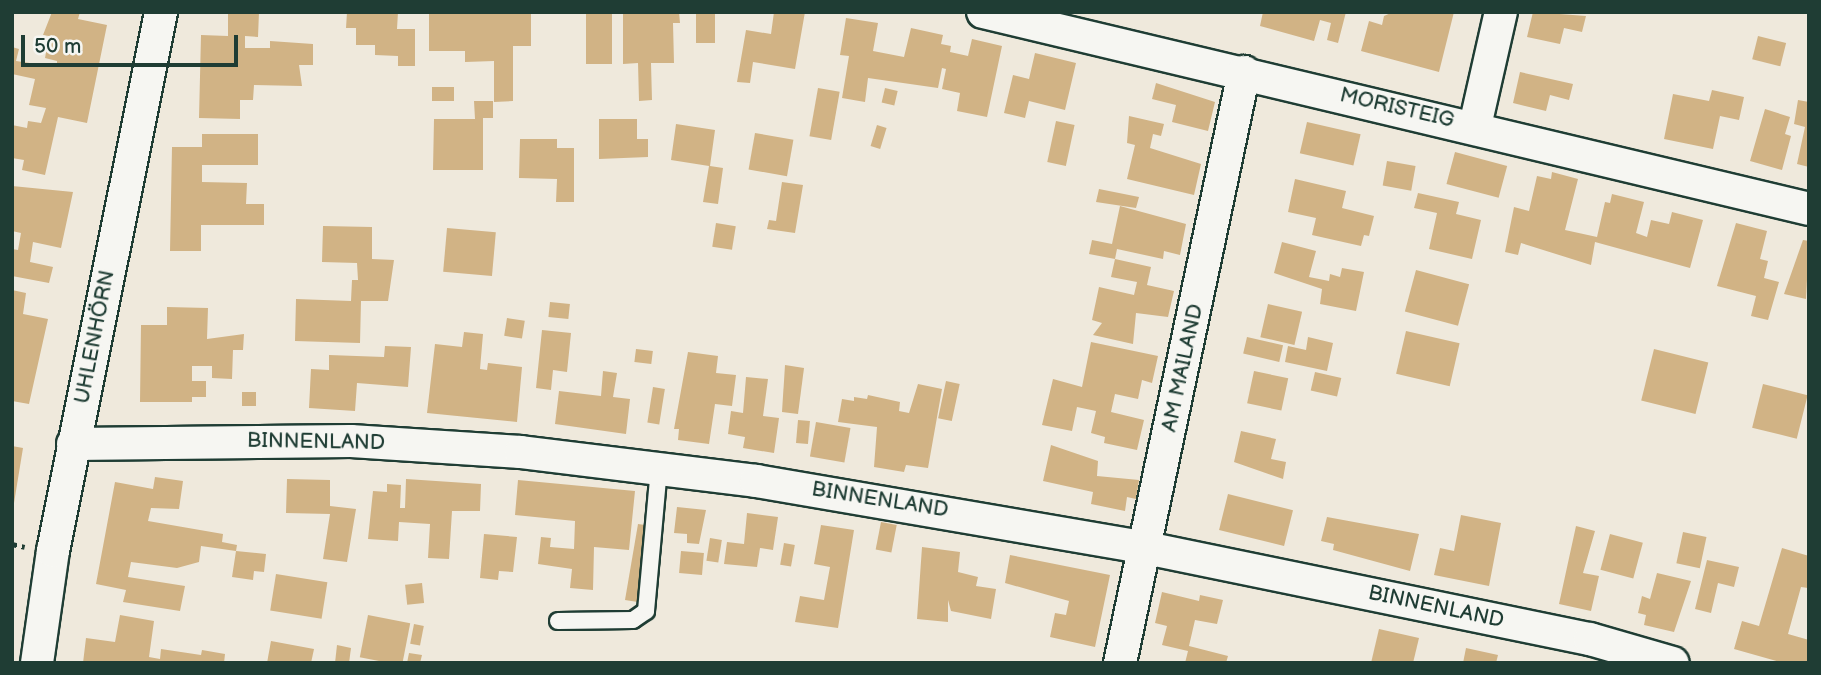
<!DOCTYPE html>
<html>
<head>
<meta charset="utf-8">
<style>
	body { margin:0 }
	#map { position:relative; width:1821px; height:675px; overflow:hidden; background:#efe9dc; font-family:"Balsamiq Sans",sans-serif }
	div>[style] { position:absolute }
	.building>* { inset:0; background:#d1b385; transform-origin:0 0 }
	.path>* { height:4.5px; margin-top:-2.25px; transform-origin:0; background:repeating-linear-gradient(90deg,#1f3d34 0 5px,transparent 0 10px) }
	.roads { filter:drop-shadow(2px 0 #1f3d34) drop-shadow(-2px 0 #1f3d34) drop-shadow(0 2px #1f3d34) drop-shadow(0 -2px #1f3d34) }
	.lane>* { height:16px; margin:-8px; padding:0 8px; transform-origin:8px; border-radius:8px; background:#f6f6f2 }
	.street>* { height:32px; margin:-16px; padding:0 16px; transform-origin:16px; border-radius:16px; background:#f6f6f2 }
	span { translate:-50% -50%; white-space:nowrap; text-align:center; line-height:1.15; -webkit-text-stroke:5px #f6f6f2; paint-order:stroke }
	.street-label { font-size:21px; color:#1f3d34 }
	.frame { position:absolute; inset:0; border:14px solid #1f3d34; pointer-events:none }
	.scale { position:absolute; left:21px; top:35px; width:217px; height:32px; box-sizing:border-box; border:4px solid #1f3d34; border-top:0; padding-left:9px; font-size:21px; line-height:24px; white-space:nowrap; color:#1f3d34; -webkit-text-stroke:5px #f6f6f2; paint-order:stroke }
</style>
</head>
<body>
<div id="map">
	<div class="building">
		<div style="clip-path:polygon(52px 12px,80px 12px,78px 19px,107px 25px,87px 123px,58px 117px,45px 175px,22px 170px,24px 160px,12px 158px,12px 125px,27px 128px,28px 121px,41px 123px,46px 108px,29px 105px,35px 79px,12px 74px,12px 47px,19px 49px,16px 61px,57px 67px,57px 61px,45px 58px,49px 36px,43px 35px)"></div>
		<div style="clip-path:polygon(228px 12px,259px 12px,258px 37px,245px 36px,245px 48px,270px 48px,270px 41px,313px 44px,313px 65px,299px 65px,302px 86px,254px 85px,253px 100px,240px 100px,240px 119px,199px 118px,201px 35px,228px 36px)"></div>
		<div style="clip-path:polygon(347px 12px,398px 12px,397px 29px,415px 29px,415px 66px,398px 66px,398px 56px,375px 55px,375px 45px,356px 45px,356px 28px,346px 28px)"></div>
		<div style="left:586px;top:12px;width:26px;height:52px"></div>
		<div style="clip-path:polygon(623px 12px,679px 12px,680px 23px,673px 23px,674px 63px,651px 63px,652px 100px,639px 101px,638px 63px,623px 64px)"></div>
		<div style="left:696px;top:12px;width:19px;height:31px"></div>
		<div style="clip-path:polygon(774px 12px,805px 12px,795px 69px,753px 62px,750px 83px,737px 82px,746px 30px,771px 34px)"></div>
		<div style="clip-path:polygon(1263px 12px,1346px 12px,1338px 43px,1327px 40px,1331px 23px,1320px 20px,1314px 41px,1260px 26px)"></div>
		<div style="clip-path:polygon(1393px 12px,1454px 12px,1439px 72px,1361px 51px,1369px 21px,1382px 25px,1384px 16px)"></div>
		<div style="clip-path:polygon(1533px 12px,1586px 16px,1582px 32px,1564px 28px,1560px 44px,1527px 37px)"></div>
		<div style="clip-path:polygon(429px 13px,531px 14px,531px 46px,513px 46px,513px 101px,494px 102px,494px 61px,465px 62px,465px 51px,429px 51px)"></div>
		<div style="clip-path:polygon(846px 18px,878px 23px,873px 51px,904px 57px,911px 28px,943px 35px,941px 44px,951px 46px,950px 52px,968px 56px,972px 39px,1002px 46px,987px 117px,957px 111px,960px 93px,942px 89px,946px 69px,942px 68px,938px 88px,868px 78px,865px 102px,842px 98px,849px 56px,840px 55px)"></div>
		<div style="left:1758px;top:36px;width:29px;height:24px;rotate:14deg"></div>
		<div style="clip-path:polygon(1035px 53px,1076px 63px,1065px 110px,1029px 101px,1025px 118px,1004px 113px,1013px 75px,1029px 79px)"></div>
		<div style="clip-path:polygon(1520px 72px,1573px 84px,1569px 100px,1550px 95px,1546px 111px,1513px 103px)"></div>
		<div style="clip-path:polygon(1156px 83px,1215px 102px,1208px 131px,1172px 122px,1176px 105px,1152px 99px)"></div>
		<div style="left:432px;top:87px;width:22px;height:14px"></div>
		<div style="left:818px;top:88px;width:22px;height:49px;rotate:10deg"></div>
		<div style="left:885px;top:88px;width:13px;height:15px;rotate:13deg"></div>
		<div style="clip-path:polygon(1712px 90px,1744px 97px,1739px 120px,1720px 116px,1713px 149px,1664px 139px,1673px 94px,1709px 101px)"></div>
		<div style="clip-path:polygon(1798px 100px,1809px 102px,1809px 167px,1797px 164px,1805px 127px,1794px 124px)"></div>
		<div style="clip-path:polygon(474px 101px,493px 101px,493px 118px,483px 118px,483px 170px,433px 170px,434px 119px,475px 119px)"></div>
		<div style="clip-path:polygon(1765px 109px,1790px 117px,1785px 134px,1791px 136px,1782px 170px,1750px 161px)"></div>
		<div style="clip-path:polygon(1129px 116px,1164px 124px,1161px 136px,1153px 134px,1150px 148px,1201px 164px,1194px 195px,1127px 179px,1135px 145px,1127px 143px)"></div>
		<div style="clip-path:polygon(599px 119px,637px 119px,637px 139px,648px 139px,648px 157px,599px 159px)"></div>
		<div style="left:1056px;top:121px;width:19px;height:42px;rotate:12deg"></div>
		<div style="left:1307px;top:122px;width:55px;height:32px;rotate:13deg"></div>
		<div style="clip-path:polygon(676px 124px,715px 130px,710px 166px,723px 168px,718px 204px,703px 202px,709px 166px,671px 160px)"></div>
		<div style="left:877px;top:125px;width:10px;height:22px;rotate:17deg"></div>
		<div style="left:755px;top:133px;width:39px;height:37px;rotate:10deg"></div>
		<div style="clip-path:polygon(202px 134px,258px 134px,258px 165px,202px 165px,202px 182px,247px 183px,246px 204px,264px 204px,264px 225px,201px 225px,201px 251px,170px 251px,172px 147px,202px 147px)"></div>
		<div style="clip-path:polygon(520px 139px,557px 139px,557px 148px,574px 148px,574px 202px,556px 202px,557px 179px,519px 178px)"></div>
		<div style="left:1455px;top:152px;width:54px;height:33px;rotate:15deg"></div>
		<div style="left:1387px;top:161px;width:29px;height:25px;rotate:10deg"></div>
		<div style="clip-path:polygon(1552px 172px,1578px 179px,1565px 230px,1597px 237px,1605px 202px,1610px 203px,1612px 194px,1644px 202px,1636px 233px,1647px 237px,1651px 220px,1669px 224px,1672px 212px,1703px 220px,1690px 268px,1595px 242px,1591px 265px,1521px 243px,1518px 255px,1505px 252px,1514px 207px,1529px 211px,1537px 176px,1551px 179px)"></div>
		<div style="clip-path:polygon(1295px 179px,1346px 191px,1342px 208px,1374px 216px,1369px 236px,1364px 235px,1361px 246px,1312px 235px,1316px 218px,1288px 212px)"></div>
		<div style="clip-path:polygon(782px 182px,803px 185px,795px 233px,767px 229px,769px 220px,776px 221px)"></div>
		<div style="clip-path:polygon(12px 186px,73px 192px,61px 248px,33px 242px,30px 262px,53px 267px,49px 283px,12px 276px,12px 249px,18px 250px,21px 233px,12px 231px)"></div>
		<div style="clip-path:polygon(1099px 189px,1139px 197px,1136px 208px,1096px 202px)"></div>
		<div style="clip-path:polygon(1418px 193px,1459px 202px,1456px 214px,1481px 220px,1472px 259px,1429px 249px,1437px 213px,1414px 208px)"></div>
		<div style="clip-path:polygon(1120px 206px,1186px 224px,1180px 255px,1164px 251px,1163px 259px,1117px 249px,1115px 259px,1089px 254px,1092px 240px,1112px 244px)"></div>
		<div style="left:716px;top:223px;width:20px;height:24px;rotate:9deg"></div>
		<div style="clip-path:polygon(1736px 223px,1767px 231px,1760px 259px,1768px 261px,1764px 278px,1779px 282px,1768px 320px,1751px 316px,1756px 296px,1717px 286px)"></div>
		<div style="clip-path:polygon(323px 226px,372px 227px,372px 259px,394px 260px,388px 301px,361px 301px,360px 343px,295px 341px,296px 299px,351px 301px,352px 280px,358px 280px,357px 263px,322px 262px)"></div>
		<div style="left:447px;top:228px;width:49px;height:44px;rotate:5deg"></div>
		<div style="clip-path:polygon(1803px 240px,1809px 241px,1806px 299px,1784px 294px)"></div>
		<div style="clip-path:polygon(1282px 242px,1316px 251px,1309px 277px,1329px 281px,1330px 274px,1340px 277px,1342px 268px,1364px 272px,1356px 311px,1320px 304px,1322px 289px,1274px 273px)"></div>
		<div style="clip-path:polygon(1115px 259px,1151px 267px,1147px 285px,1174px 291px,1168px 317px,1136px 313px,1133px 344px,1093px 335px,1102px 323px,1092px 320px,1099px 287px,1134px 295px,1137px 282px,1111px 277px)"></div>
		<div style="left:1416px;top:270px;width:55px;height:43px;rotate:15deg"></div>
		<div style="clip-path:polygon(12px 290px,26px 293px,23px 314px,48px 319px,29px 404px,12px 401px)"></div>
		<div style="left:550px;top:302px;width:20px;height:15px;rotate:6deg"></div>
		<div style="left:1268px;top:304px;width:35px;height:34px;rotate:13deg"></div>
		<div style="clip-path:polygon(167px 307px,208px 308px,207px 339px,244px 334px,243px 350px,233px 350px,232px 379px,212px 378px,212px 366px,192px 366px,192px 381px,206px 381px,206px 397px,192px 397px,192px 402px,140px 402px,141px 325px,167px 325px)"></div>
		<div style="left:507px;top:318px;width:18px;height:18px;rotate:9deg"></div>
		<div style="clip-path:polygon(542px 330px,571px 333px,567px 372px,553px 370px,551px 390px,536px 388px)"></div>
		<div style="left:1406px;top:331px;width:55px;height:44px;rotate:13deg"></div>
		<div style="clip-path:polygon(464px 332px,483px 334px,480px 369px,487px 370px,488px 363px,522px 367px,517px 422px,427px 413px,435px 344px,462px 347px)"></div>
		<div style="left:1247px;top:337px;width:37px;height:17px;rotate:13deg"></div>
		<div style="clip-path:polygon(1308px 337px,1333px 343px,1327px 371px,1285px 362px,1288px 346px,1306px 350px)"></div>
		<div style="clip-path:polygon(1091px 342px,1158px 356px,1152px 383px,1142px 380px,1138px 399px,1115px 394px,1111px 412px,1144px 420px,1137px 450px,1104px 443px,1105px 437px,1091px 433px,1096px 411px,1077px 407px,1072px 431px,1042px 425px,1053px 379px,1082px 387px)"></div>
		<div style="clip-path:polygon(385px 346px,411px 347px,408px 387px,357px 383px,355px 411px,309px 408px,311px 369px,329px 370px,329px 355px,384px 357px)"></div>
		<div style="left:636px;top:349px;width:17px;height:13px;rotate:7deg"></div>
		<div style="left:1654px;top:349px;width:56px;height:53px;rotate:14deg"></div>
		<div style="clip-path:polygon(688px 352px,718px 356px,716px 373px,736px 375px,732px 406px,715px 404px,709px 444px,678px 440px,679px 429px,674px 429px)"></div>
		<div style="clip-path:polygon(785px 365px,804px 368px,798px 414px,782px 412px)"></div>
		<div style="clip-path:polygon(603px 371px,617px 373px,613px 397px,630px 399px,626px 434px,555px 424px,559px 391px,601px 396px)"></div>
		<div style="left:1254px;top:371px;width:35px;height:33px;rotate:12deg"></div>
		<div style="left:1315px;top:372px;width:27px;height:19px;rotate:13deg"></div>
		<div style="clip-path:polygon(746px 377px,768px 379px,763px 416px,779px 418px,774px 453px,743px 448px,745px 437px,728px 434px,731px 411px,743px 413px)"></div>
		<div style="left:946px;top:381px;width:14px;height:38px;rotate:12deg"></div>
		<div style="clip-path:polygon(918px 384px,942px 389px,928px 468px,906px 465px,904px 472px,874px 467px,877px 427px,838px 422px,842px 399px,854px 401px,854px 397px,867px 399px,868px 395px,900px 402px,899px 411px,909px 413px)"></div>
		<div style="left:1763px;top:384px;width:46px;height:45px;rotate:14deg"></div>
		<div style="left:653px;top:387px;width:12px;height:36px;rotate:9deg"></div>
		<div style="left:242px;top:392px;width:14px;height:14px"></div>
		<div style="left:798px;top:420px;width:12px;height:23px;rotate:5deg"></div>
		<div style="left:816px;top:422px;width:35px;height:35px;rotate:10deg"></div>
		<div style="clip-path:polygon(1241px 431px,1276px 439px,1271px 459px,1286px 462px,1283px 479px,1234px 462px)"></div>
		<div style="clip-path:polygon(1051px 445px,1098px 461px,1097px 476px,1139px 480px,1136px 499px,1127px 497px,1125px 511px,1091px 504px,1093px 492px,1043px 481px)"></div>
		<div style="clip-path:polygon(12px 446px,23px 448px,14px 503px,12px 503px)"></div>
		<div style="clip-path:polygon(155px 477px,183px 481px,179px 509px,151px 508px,148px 521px,223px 534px,222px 542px,237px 545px,236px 551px,201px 546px,199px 562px,177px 568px,131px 562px,128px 577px,185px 586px,180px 611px,123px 602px,126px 590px,96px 584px,115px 482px,153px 489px)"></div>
		<div style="clip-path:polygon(287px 479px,330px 480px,330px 506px,356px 509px,347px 562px,323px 559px,330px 514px,286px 513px)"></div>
		<div style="clip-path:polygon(406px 479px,481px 484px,480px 511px,452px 511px,449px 559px,428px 558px,430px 524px,399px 522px,398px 541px,368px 539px,373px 491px,387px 492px,387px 484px,401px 485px,400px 508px,405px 508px)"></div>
		<div style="clip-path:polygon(518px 480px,635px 491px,629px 550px,594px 547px,593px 590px,570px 588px,572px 569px,538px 564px,541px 537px,551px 538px,550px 547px,574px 549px,575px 521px,515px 515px)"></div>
		<div style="left:1228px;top:494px;width:67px;height:37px;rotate:14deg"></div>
		<div style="clip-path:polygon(677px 507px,706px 510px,699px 544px,687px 543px,687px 534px,674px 533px)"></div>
		<div style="clip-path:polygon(747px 513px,778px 517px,773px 550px,760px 548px,757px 567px,724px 564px,727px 542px,744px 544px)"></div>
		<div style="clip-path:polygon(1461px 515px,1501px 523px,1489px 586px,1434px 575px,1440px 548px,1454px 551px)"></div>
		<div style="clip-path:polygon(1327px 517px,1419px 534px,1410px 571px,1333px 550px,1334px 544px,1321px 541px)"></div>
		<div style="left:881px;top:522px;width:16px;height:28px;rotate:11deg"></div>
		<div style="clip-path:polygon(638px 524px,652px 526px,644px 603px,625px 600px)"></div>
		<div style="clip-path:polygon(821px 525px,854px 530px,838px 628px,795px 622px,800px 596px,824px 600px,830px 567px,814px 564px)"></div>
		<div style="clip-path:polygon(1576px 526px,1595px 531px,1583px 573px,1599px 576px,1591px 611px,1559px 604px)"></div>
		<div style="left:1683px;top:532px;width:24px;height:32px;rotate:12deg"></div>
		<div style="clip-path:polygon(484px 534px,517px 537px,513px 572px,499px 571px,498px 580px,480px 578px)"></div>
		<div style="left:1610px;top:534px;width:34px;height:37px;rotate:15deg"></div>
		<div style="left:710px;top:538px;width:12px;height:23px;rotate:9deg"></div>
		<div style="left:784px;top:543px;width:11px;height:22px;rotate:10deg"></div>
		<div style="clip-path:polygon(922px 547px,960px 552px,958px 572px,978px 577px,976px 586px,996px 589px,991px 619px,951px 611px,948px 600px,948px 622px,917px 619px)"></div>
		<div style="clip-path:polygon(1782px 548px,1809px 556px,1808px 588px,1801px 587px,1788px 634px,1809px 640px,1809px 663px,1784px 663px,1734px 649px,1742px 621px,1759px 626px)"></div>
		<div style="clip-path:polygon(236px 551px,266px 554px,264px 572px,254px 571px,253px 580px,232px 577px)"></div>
		<div style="left:681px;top:551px;width:23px;height:22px;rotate:5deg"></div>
		<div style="clip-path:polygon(1010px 555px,1110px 575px,1095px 647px,1050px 637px,1055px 613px,1066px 615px,1069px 601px,1005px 583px)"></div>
		<div style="clip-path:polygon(1707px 560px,1739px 567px,1734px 587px,1718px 583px,1711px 613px,1695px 609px)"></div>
		<div style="clip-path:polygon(1657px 573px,1691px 581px,1674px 632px,1644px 625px,1646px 615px,1638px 613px,1642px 596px,1650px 599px)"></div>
		<div style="left:276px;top:574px;width:52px;height:37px;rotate:9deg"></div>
		<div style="left:422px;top:583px;width:20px;height:17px;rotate:84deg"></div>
		<div style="clip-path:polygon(1162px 592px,1199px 601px,1200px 595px,1223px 600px,1217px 624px,1195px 620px,1189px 646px,1228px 656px,1226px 663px,1185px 663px,1188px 651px,1162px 645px,1167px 626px,1155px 623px)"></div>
		<div style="clip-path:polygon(120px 615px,154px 621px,149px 657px,160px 659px,161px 649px,201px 655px,202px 650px,225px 654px,224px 663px,83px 663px,86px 638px,115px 642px)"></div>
		<div style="left:368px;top:615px;width:43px;height:43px;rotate:11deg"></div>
		<div style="left:414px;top:624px;width:10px;height:20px;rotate:11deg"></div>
		<div style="clip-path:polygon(1379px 629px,1419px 638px,1413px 663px,1371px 663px)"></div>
		<div style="clip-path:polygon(271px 641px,314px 649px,311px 663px,267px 663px)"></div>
		<div style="clip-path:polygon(337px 645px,351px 648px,349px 663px,335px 663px)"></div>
		<div style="clip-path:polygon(1466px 648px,1498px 655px,1496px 663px,1463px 663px)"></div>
		<div style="clip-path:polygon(409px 653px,422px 655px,420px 663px,407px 663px)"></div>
	</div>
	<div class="path">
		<div style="left:12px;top:544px;width:13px;rotate:13deg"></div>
	</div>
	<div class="roads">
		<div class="lane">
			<div style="left:558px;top:621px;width:75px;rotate:-0.8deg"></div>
			<div style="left:633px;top:620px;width:16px;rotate:-35deg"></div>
			<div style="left:646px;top:611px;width:143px;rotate:-84.8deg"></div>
		</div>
		<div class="street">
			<div style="left:983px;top:12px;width:849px;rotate:13.41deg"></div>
			<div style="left:1475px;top:126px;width:117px;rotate:-77.2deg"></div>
			<div style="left:73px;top:444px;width:278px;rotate:-0.6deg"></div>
			<div style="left:351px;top:441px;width:170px;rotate:3.7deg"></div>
			<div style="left:521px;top:452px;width:237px;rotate:7deg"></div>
			<div style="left:756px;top:481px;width:396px;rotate:9.7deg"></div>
			<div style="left:1146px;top:548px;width:453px;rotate:11.6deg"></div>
			<div style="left:1590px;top:639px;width:86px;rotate:16.1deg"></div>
			<div style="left:37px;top:663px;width:113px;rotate:-81.9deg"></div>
			<div style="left:53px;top:551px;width:550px;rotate:-78.67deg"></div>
			<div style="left:1120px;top:663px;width:604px;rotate:-78.15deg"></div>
		</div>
	</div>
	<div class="street-label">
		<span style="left:1397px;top:108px;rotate:13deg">MORISTEIG</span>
		<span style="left:95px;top:337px;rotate:-79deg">UHLENHÖRN</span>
		<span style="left:1183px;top:368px;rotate:-78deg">AM MAILAND</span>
		<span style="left:316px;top:442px;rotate:1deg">BINNENLAND</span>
		<span style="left:880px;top:500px;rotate:9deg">BINNENLAND</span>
		<span style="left:1436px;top:607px;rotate:12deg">BINNENLAND</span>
	</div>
	<div class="frame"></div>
	<div class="scale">50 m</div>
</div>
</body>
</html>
